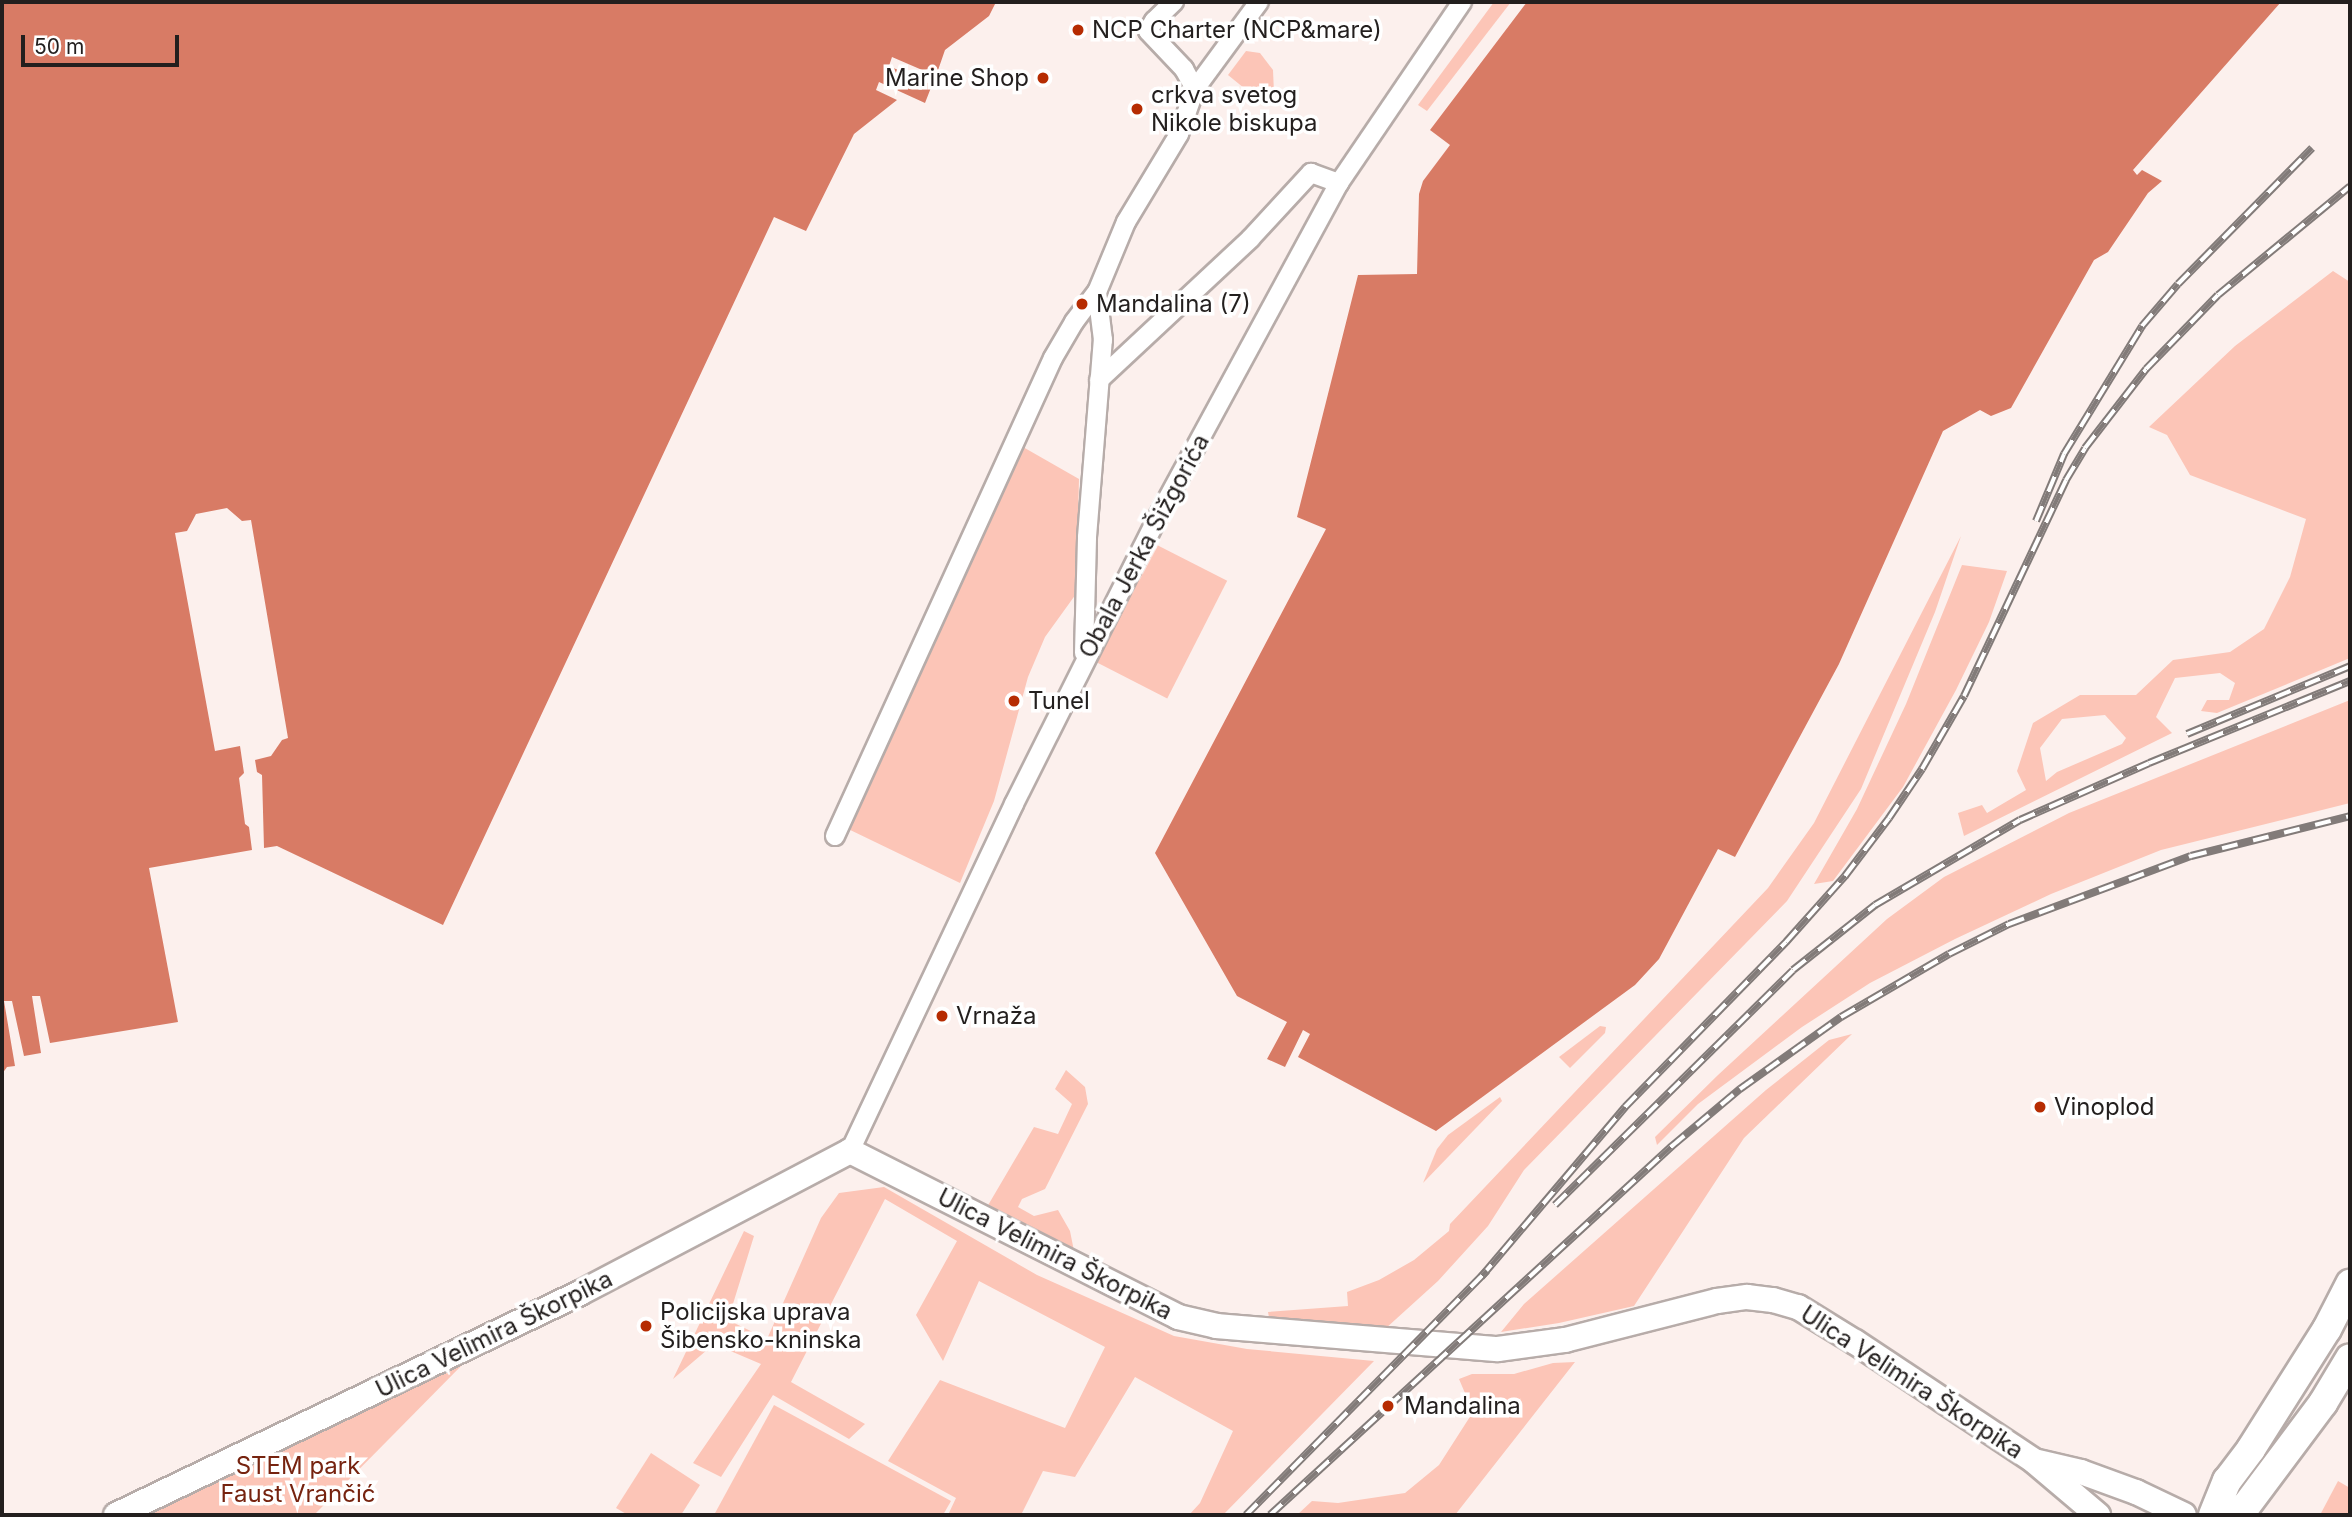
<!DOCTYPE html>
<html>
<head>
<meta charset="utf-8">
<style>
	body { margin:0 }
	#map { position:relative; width:2352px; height:1517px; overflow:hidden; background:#fcf0ed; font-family:Inter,sans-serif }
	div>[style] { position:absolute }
	.green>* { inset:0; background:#fcc5b7; transform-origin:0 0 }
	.water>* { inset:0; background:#d87b65 }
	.roads { filter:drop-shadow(2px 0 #b7aca9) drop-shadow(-2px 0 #b7aca9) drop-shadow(0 2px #b7aca9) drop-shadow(0 -2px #b7aca9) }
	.street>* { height:18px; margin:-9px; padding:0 9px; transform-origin:9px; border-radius:9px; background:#fff }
	.secondary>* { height:24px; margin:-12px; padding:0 12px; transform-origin:12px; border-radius:12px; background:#fff }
	.primary>* { height:28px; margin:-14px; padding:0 14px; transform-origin:14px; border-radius:14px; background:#fff }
	.rail>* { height:8px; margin-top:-4px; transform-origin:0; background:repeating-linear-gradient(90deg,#fff 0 16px,#827b79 0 32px); box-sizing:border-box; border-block:2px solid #827b79 }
	.dots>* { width:19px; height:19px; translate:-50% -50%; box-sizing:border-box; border:4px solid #fff; border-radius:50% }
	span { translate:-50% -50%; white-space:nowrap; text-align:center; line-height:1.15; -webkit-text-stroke:7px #fff; paint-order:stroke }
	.poi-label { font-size:24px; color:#231f1e }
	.left { translate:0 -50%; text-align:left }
	.right { translate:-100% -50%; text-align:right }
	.street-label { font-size:24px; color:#231f1e }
	.park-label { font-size:24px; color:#76230f }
	.frame { position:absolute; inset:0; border:4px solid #231f1e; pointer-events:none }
	.scale { position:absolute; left:21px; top:35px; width:158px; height:32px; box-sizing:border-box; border:4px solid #231f1e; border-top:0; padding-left:9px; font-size:21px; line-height:24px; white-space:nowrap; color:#231f1e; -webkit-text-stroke:5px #fff; paint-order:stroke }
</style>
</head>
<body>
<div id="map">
	<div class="green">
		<div style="clip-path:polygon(1494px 2px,1511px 2px,1427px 111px,1418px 105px)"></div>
		<div style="clip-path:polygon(1246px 51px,1260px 53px,1273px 70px,1274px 93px,1266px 106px,1228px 75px)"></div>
		<div style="clip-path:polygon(evenodd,2333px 271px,2350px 282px,2350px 658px,2217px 713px,2201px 711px,2207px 700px,2229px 700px,2235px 683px,2220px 673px,2175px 678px,2156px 717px,2172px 733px,1964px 836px,1958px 813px,1982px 805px,1987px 813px,2026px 790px,2017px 771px,2033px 723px,2080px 695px,2136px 695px,2173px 660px,2230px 652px,2264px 629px,2290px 577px,2306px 519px,2190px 475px,2167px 435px,2149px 427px,2235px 346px,2333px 271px,2105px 715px,2126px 738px,2122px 744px,2057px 772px,2046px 781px,2040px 748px,2062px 719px,2105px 715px)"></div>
		<div style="clip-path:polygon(1023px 447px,1079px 479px,1076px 594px,1045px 637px,1028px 677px,994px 801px,960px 883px,844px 827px)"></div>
		<div style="clip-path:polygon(1961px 536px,1935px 612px,1861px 789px,1787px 901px,1524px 1170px,1488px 1226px,1438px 1281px,1385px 1329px,1270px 1323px,1268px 1312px,1348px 1306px,1347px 1292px,1379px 1280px,1414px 1260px,1449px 1231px,1450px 1224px,1768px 888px,1814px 823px)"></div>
		<div style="left:1155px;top:544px;width:81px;height:132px;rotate:27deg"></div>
		<div style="clip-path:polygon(1962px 565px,2007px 571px,1989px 622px,1956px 690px,1903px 787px,1833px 881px,1814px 884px,1857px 809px,1906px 704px)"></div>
		<div style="clip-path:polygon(2350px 700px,2350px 803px,2161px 850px,2051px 894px,1955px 939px,1870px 983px,1802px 1027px,1698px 1104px,1657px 1145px,1655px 1137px,1718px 1075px,1887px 919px,1944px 877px,2069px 813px)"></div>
		<div style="clip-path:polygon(1600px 1026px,1606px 1027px,1605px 1033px,1570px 1068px,1559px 1057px)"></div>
		<div style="clip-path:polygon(1852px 1034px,1744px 1138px,1634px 1306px,1559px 1323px,1501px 1332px,1524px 1304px,1766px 1090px,1829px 1040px)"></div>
		<div style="clip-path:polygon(1066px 1070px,1085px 1087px,1088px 1104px,1045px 1189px,1022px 1199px,1018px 1207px,1034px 1216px,1058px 1210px,1070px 1231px,1075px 1256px,987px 1207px,1034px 1127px,1058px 1134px,1072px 1104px,1055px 1089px)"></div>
		<div style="clip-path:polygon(1500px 1097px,1502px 1101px,1423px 1183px,1437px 1149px,1448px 1135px)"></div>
		<div style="clip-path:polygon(884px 1187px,1037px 1275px,1174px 1336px,1247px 1349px,1374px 1361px,1223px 1515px,1189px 1515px,1200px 1503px,1233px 1431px,1135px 1377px,1075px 1477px,1043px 1471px,1021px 1515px,948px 1515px,956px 1498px,888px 1461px,940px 1380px,1065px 1428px,1105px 1347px,979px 1281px,943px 1361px,916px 1315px,957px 1241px,885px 1199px,791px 1382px,865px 1424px,849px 1439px,773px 1395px,721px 1477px,693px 1463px,761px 1364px,714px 1344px,673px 1379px,744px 1231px,754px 1236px,728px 1320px,767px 1339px,821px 1218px,839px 1193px)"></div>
		<div style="clip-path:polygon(1575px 1362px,1455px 1515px,1297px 1515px,1312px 1501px,1338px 1503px,1405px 1493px,1439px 1465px,1473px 1412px,1459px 1379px,1472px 1374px,1514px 1374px,1553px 1363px)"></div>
		<div style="clip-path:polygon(464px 1363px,314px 1515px,143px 1515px,442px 1367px)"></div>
		<div style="clip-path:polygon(774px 1405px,951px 1501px,943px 1515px,714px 1515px)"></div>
		<div style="clip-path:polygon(651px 1453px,700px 1485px,681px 1515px,628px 1515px,616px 1508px)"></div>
		<div style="clip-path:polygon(2338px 1481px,2350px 1488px,2350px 1515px,2320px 1515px)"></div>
	</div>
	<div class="water">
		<div style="clip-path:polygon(2px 2px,996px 2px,989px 16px,945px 50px,936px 76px,892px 57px,889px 66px,932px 85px,925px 103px,879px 82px,876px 90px,897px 100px,854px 134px,806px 231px,774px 217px,443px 925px,277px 846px,264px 848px,262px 775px,257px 772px,255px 760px,271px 756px,282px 740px,288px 738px,251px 520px,242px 521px,227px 508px,196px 514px,187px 531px,175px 533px,215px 751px,240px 746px,244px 773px,239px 778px,245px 824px,249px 827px,252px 850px,149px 868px,178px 1022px,50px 1043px,40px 996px,32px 996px,41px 1053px,24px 1056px,12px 1001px,4px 1001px,15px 1066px,7px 1067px,2px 1074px)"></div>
		<div style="clip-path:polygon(1527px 2px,2281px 2px,2133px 170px,2137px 175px,2142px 170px,2162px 181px,2148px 193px,2108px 252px,2094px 260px,2011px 408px,1991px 416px,1980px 410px,1943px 431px,1839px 664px,1735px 857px,1718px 849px,1659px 959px,1635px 985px,1436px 1131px,1298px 1057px,1310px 1034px,1303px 1030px,1285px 1067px,1267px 1059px,1287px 1022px,1237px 996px,1155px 853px,1326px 529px,1297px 517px,1358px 275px,1417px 274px,1419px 194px,1423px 181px,1450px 145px,1430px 130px)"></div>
	</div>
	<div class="roads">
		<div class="street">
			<div style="left:1195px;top:89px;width:108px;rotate:-53.7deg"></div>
			<div style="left:1099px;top:380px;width:207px;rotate:-43deg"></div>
			<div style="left:1250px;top:239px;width:90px;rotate:-47.3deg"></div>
			<div style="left:1311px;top:173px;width:30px;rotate:20deg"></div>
			<div style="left:1084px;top:653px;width:116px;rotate:-88.5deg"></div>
			<div style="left:1087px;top:537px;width:198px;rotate:-85.4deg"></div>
			<div style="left:1103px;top:340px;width:48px;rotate:-97.1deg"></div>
			<div style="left:1097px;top:292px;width:76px;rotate:-67.5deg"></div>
			<div style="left:1126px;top:222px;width:103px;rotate:-58.9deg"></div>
			<div style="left:1179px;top:134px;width:48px;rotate:-70.4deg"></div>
			<div style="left:1195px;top:89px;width:23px;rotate:-119deg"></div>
			<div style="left:1184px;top:69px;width:52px;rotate:-133.5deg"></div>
			<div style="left:1148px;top:31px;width:12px;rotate:-59deg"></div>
			<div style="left:1154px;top:21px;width:28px;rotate:-44deg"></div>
			<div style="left:835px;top:836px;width:525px;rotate:-65.48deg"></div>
			<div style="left:1053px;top:358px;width:42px;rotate:-59.7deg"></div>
			<div style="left:1074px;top:322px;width:38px;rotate:-53deg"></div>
			<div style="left:850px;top:1151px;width:384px;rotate:-64.7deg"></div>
			<div style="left:1014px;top:804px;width:318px;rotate:-63.4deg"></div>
			<div style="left:1156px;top:520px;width:383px;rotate:-61.5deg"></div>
			<div style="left:1339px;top:183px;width:219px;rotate:-55.8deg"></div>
		</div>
		<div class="secondary">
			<div style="left:2038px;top:1462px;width:44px;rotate:13.1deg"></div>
			<div style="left:2081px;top:1472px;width:59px;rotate:20deg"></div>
			<div style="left:2136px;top:1492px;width:53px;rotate:25.6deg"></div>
			<div style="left:116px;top:1515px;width:514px;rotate:-25.57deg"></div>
			<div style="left:580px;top:1293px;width:305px;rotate:-27.7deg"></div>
			<div style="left:850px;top:1151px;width:368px;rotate:26.8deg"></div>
			<div style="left:1178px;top:1317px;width:39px;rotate:13deg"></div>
			<div style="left:1216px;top:1326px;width:283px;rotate:4.7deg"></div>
			<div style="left:1498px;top:1349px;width:68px;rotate:-7.7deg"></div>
			<div style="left:1565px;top:1340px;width:157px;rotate:-14.4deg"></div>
			<div style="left:1717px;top:1301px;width:30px;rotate:-8deg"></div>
			<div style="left:1747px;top:1297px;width:26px;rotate:7deg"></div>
			<div style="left:1773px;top:1300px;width:26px;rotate:16deg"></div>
			<div style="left:1798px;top:1307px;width:67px;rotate:31.6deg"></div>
			<div style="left:1855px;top:1342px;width:215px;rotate:33.6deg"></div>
			<div style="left:2034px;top:1461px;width:84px;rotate:40.2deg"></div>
		</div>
		<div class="primary">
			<div style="left:2213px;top:1515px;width:37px;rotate:-68deg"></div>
			<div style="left:2227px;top:1481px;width:40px;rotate:-53deg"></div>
			<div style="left:2251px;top:1449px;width:142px;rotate:-57.7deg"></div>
			<div style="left:2327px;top:1329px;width:51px;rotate:-62.9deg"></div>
			<div style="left:2231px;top:1515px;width:17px;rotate:-31deg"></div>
			<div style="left:2246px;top:1506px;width:129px;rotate:-53.2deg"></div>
			<div style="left:2323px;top:1403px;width:52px;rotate:-59deg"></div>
		</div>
	</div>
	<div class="rail">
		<div style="left:2036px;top:521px;width:73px;rotate:-67.3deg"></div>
		<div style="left:2064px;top:454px;width:150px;rotate:-58.6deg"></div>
		<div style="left:2142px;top:326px;width:55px;rotate:-49.4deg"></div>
		<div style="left:2178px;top:284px;width:191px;rotate:-45.4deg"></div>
		<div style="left:2187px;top:734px;width:177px;rotate:-22.6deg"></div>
		<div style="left:1555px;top:1205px;width:334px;rotate:-44.6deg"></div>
		<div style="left:1793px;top:970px;width:105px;rotate:-38.4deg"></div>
		<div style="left:1875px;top:905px;width:168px;rotate:-30.4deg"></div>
		<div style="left:2020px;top:820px;width:141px;rotate:-23.8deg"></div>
		<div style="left:2149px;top:763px;width:217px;rotate:-22.2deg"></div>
		<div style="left:1481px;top:1277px;width:223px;rotate:-49.7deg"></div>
		<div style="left:1625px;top:1107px;width:231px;rotate:-45.7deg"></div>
		<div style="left:1786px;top:942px;width:89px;rotate:-48.2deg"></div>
		<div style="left:1845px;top:876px;width:73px;rotate:-52.8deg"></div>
		<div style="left:1889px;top:818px;width:59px;rotate:-56deg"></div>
		<div style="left:1922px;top:769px;width:84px;rotate:-60.1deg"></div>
		<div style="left:1964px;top:696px;width:239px;rotate:-64.7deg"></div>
		<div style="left:2066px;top:480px;width:37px;rotate:-59deg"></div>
		<div style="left:2085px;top:448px;width:100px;rotate:-52.3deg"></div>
		<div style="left:2146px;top:369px;width:103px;rotate:-45.8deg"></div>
		<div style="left:2218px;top:295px;width:171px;rotate:-39.5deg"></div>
		<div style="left:1246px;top:1515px;width:343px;rotate:-45.4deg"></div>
		<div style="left:1270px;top:1515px;width:546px;rotate:-42.55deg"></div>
		<div style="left:1672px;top:1146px;width:89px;rotate:-40deg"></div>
		<div style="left:1740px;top:1089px;width:124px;rotate:-35.5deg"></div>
		<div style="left:1841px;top:1017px;width:125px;rotate:-30.3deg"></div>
		<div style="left:1949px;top:954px;width:67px;rotate:-26.6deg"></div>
		<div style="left:2009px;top:924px;width:194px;rotate:-20.5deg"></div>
		<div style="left:2191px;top:856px;width:164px;rotate:-14.1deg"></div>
	</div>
	<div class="dots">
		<div style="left:1078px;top:30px;background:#b62c02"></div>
		<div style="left:1043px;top:78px;background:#b62c02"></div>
		<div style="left:1137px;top:109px;background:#b62c02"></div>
		<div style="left:1082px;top:304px;background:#b62c02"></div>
		<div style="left:1014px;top:701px;background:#b62c02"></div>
		<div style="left:942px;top:1016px;background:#b62c02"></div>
		<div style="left:2040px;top:1107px;background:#b62c02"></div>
		<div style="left:646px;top:1326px;background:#b62c02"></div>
		<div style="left:1388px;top:1406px;background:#b62c02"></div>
	</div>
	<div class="poi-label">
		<span class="left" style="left:1092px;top:30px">NCP Charter (NCP&amp;mare)</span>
		<span class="right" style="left:1029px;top:78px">Marine Shop</span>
		<span class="left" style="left:1151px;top:109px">crkva svetog<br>Nikole biskupa</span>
		<span class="left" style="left:1096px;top:304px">Mandalina (7)</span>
		<span class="left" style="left:1028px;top:701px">Tunel</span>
		<span class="left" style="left:956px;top:1016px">Vrnaža</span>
		<span class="left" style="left:2054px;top:1107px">Vinoplod</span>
		<span class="left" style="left:660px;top:1326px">Policijska uprava<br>Šibensko-kninska</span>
		<span class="left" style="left:1404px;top:1406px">Mandalina</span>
	</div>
	<div class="street-label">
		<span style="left:1144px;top:546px;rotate:-62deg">Obala Jerka Šižgorića</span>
		<span style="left:1055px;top:1254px;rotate:27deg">Ulica Velimira Škorpika</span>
		<span style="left:494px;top:1334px;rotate:-26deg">Ulica Velimira Škorpika</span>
		<span style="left:1912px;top:1382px;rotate:33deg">Ulica Velimira Škorpika</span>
	</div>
	<div class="park-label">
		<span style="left:298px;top:1480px">STEM park<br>Faust Vrančić</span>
	</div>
	<div class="frame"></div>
	<div class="scale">50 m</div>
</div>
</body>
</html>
